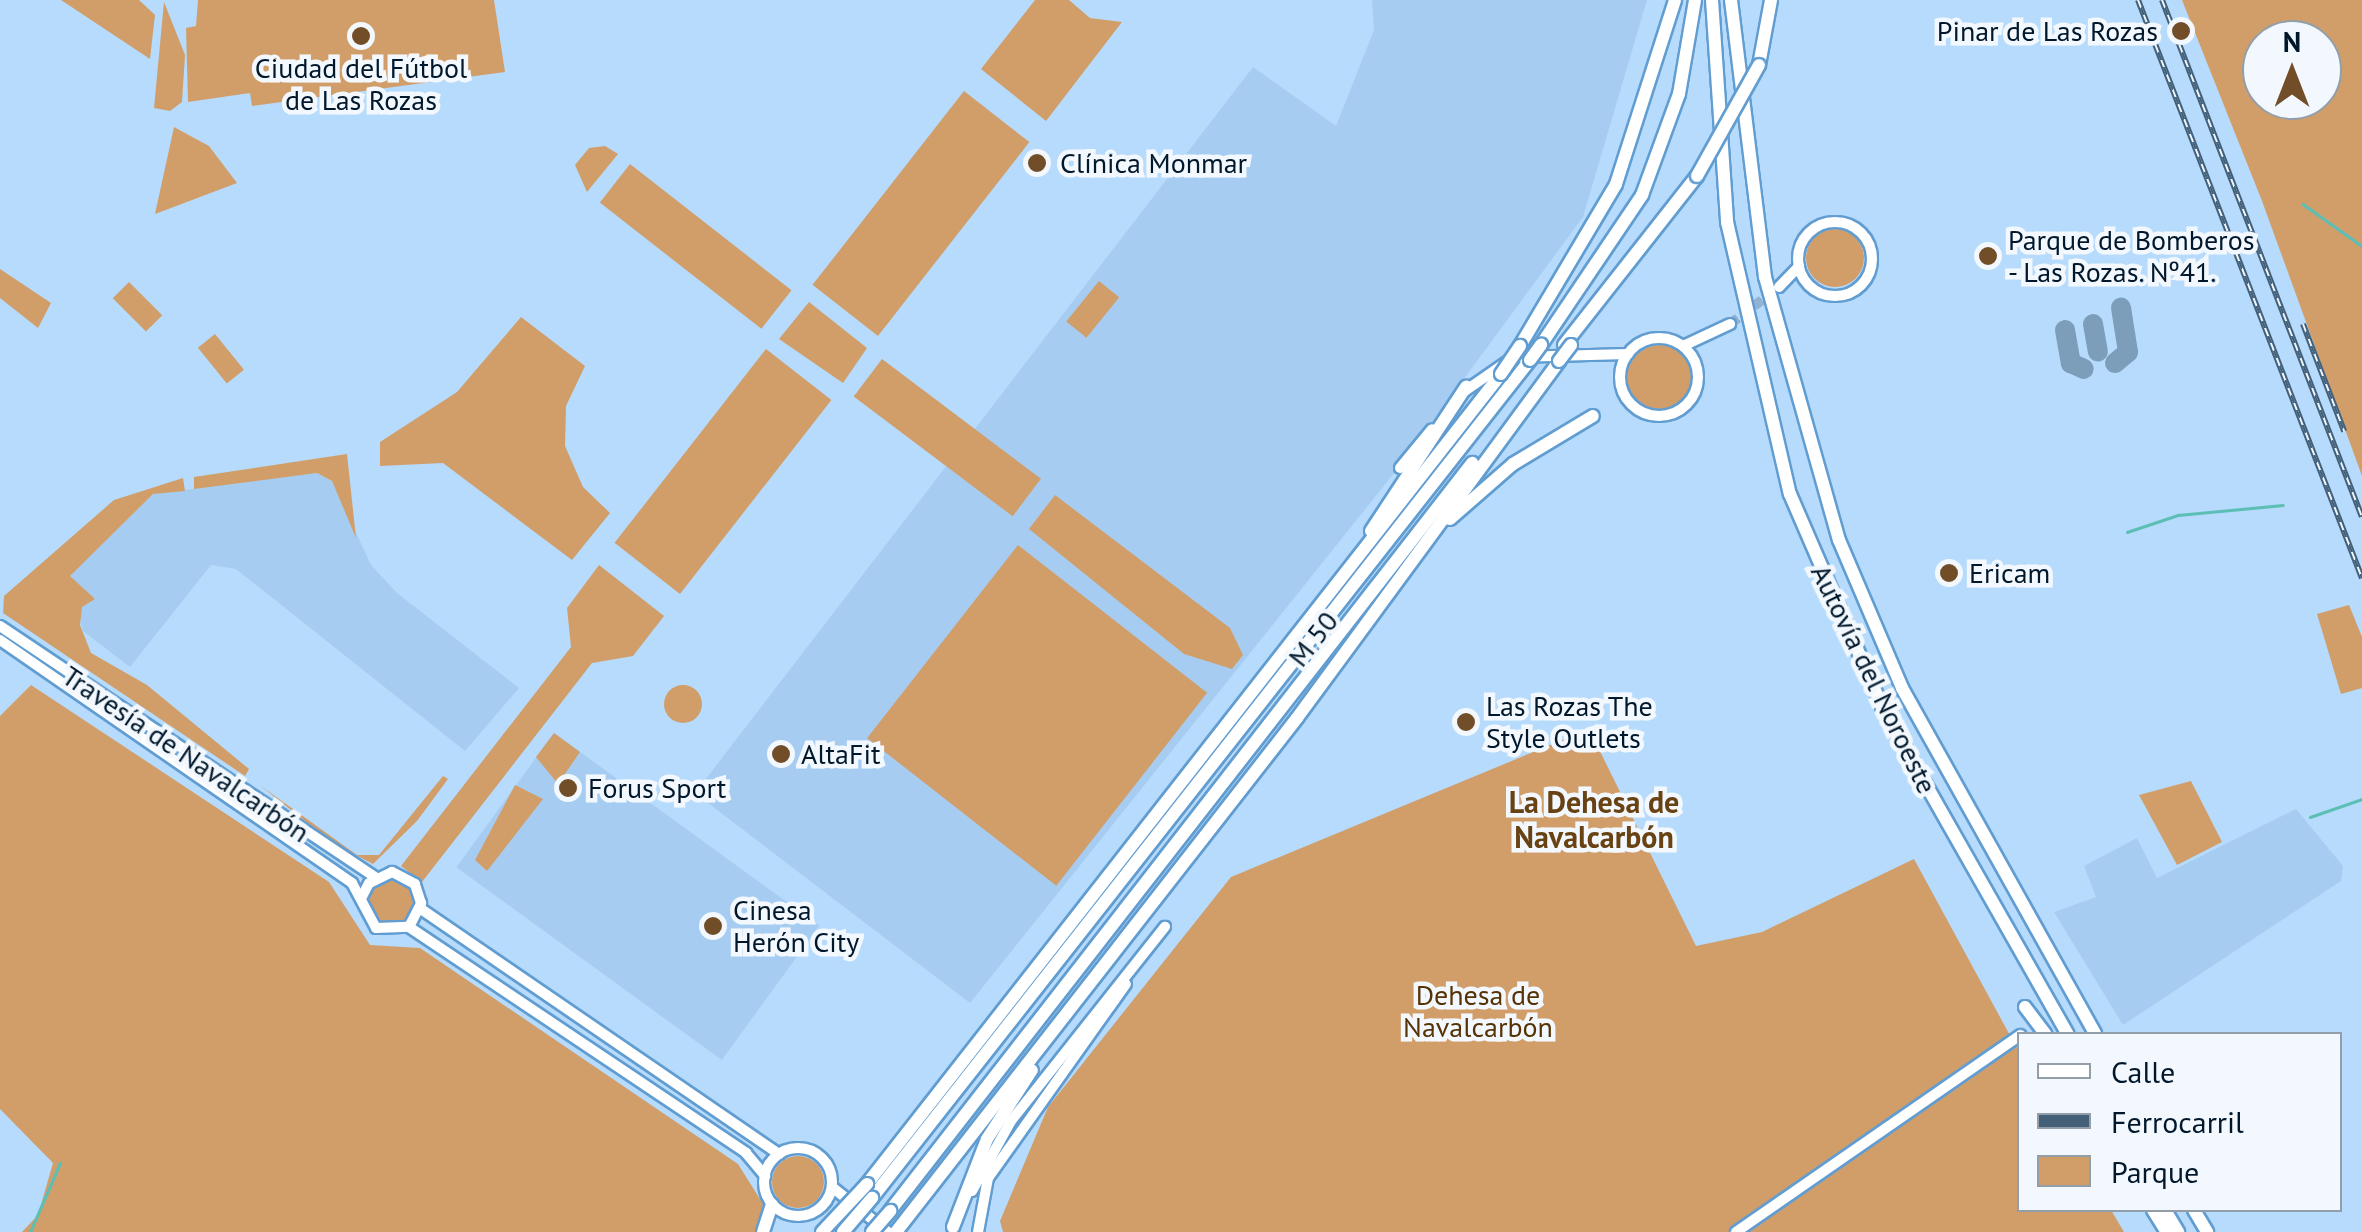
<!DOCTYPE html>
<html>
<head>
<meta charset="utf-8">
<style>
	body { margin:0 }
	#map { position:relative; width:2362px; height:1232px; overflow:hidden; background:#b6dbfc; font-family:"PT Sans",sans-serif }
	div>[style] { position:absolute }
	.built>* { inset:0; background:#a6cdf1; transform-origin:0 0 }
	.green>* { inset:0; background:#d19e6a; transform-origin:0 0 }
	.round { border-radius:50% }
	.stream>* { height:2.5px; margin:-1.25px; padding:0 1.25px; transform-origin:1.25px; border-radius:1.25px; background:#5bbfb5 }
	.taxiway>* { height:20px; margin:-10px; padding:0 10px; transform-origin:10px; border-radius:10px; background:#7d9eba }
	.secondary-tunnel>* { height:10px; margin-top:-5px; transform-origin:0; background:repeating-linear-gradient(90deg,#92b4d2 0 10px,transparent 0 15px) }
	.roads { filter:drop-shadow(2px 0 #619dd1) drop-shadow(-2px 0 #619dd1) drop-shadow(0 2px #619dd1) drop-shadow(0 -2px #619dd1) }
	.secondary>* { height:10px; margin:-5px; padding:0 5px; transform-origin:5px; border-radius:5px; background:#fff }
	.secondary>.ring { margin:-5px; padding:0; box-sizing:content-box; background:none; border:10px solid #fff; border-radius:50% }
	.highway>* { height:12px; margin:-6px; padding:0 6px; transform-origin:6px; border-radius:6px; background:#fff }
	.rail>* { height:6px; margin-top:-3px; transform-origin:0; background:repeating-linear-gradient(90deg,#f2f8fd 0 8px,#446079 0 16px); box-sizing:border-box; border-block:2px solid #446079 }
	.bridges { filter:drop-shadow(2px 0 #619dd1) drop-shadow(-2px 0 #619dd1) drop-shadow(0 2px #619dd1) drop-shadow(0 -2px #619dd1) }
	.highway-bridge>* { height:12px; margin:-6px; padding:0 6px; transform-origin:6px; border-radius:6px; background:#fff }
	.dots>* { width:28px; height:28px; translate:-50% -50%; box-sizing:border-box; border:5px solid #f2f8fd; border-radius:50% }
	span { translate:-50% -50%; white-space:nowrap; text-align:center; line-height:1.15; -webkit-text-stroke:9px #f2f8fd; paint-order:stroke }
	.poi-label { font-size:28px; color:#01182c }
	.right { translate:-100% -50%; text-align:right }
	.left { translate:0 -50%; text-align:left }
	.street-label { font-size:28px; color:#01182c }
	.park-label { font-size:28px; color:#563205 }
	.neighbourhood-label { font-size:30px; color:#694214; font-weight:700 }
	.legend { position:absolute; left:2017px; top:1032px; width:325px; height:180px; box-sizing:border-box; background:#f2f8fd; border:2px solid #929ea9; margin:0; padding:12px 18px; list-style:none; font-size:30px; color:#01182c }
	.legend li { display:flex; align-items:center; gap:20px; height:50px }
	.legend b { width:50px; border:2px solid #929ea9 }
	.north { position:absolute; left:2242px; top:20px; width:100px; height:100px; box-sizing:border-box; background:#f2f8fd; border:2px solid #929ea9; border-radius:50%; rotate:0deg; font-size:28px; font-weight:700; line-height:40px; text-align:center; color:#01182c }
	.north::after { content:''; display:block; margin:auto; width:35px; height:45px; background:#724e28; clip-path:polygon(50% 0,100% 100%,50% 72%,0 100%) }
</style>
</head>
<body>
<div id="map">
	<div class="built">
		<div style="clip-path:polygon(1372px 0,1647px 0,1583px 217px,1399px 467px,970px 1003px,695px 793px,1253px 67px,1336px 126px,1374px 30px)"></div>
		<div style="clip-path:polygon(317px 473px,332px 481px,371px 565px,397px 593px,519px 688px,465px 751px,236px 569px,211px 565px,130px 667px,83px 631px,68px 577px,153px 494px)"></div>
		<div style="left:554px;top:733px;width:328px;height:166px;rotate:36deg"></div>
		<div style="clip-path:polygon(2296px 809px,2343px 866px,2341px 881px,2123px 1025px,2054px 912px,2096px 897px,2084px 866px,2137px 838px,2157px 878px)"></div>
	</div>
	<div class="green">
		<div style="clip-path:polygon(61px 0,139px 0,155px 15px,150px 59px)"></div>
		<div style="clip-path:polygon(198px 0,494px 0,505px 72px,252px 106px,250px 93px,188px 102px,186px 28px,196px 26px)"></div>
		<div style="clip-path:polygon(1035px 0,1069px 0,1090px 18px,1122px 22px,1046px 121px,981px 69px)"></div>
		<div style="clip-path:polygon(evenodd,2182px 0,2362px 0,2362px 476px,2262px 201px,2182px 0,2262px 40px,2322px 40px,2322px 100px,2262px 100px,2262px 40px)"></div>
		<div style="clip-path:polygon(164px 2px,185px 55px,182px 102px,170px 111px,154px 108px)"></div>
		<div style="left:964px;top:91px;width:83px;height:246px;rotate:38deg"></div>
		<div style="clip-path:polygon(174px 127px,209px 146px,237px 183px,155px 214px)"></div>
		<div style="clip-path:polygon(605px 146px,618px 154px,587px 192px,575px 165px,589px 148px)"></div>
		<div style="left:630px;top:164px;width:205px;height:49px;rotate:38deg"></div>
		<div class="round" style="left:1806px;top:229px;width:58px;height:58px"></div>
		<div style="clip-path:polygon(0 269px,51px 303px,38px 328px,0 298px)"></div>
		<div style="left:1099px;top:281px;width:26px;height:52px;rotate:39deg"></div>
		<div style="left:129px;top:282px;width:47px;height:23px;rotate:45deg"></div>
		<div style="clip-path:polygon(809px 302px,867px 348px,843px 383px,779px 339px)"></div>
		<div style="clip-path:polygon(521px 317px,585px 366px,566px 406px,565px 446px,583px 487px,610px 513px,572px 560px,443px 463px,380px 466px,380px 442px,457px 392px)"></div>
		<div style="left:215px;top:334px;width:46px;height:22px;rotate:51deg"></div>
		<div class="round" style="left:1627px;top:345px;width:66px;height:66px"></div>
		<div style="left:766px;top:349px;width:83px;height:246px;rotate:38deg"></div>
		<div style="left:882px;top:359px;width:199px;height:47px;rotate:37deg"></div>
		<div style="clip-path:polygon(347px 454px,356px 538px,332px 481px,317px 473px,194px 489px,194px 477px)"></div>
		<div style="clip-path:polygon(183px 478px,185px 491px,153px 494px,70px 576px,95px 599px,82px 607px,80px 625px,91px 653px,147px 685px,249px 769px,245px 776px,3px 613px,4px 596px,114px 500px)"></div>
		<div style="clip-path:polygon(1055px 495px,1230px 628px,1243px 655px,1232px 669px,1184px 654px,1029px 529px)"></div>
		<div style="left:1018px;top:545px;width:240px;height:245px;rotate:38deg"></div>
		<div style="clip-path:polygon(599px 565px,664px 616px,633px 656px,592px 663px,422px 882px,401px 866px,571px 647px,567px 608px)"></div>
		<div style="clip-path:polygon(2349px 605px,2362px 637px,2362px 688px,2341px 694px,2317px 614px)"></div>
		<div class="round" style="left:664px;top:685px;width:38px;height:38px"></div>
		<div style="clip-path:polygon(31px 685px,329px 882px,370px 945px,420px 948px,738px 1164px,770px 1215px,762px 1232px,22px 1232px,38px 1215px,53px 1163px,0 1109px,0 716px)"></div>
		<div style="clip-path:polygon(1589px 729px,1696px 946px,1762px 932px,1914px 859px,2019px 1052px,2020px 1210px,2111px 1210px,2124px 1232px,1003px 1232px,1000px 1221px,1048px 1107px,1231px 877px)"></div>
		<div style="clip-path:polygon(554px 733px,580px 752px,558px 784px,536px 757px)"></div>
		<div style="clip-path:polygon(443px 776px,448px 779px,417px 821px,373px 864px,331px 842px,261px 786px,357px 855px,379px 855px)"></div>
		<div style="clip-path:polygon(2191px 781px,2222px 842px,2177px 865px,2139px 795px)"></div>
		<div style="clip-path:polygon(515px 785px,543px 799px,487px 871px,475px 860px)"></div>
		<div class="round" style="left:369px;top:880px;width:44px;height:44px"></div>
		<div class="round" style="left:772px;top:1156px;width:52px;height:52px"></div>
	</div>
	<div class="stream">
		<div style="left:2303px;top:204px;width:72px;rotate:35.4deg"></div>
		<div style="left:2127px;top:532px;width:54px;rotate:-18.4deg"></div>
		<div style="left:2178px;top:515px;width:105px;rotate:-5.4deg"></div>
		<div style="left:2310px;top:817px;width:55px;rotate:-19.1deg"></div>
		<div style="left:30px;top:1232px;width:75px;rotate:-66.5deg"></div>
	</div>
	<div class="taxiway">
		<div style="left:2093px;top:324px;width:28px;rotate:80deg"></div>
		<div style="left:2065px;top:330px;width:34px;rotate:80deg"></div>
		<div style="left:2071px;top:363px;width:14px;rotate:25deg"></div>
		<div style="left:2115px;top:363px;width:17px;rotate:-40deg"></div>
		<div style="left:2128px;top:352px;width:45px;rotate:-99deg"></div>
	</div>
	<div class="secondary-tunnel">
		<div style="left:1730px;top:324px;width:55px;rotate:-36.9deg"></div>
	</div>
	<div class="roads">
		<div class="secondary">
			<div class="ring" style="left:1798px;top:222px;width:64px;height:64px"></div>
			<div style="left:1779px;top:287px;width:29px;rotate:-46deg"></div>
			<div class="ring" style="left:1620px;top:338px;width:68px;height:68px"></div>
			<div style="left:1683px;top:346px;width:52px;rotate:-25.1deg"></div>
			<div style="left:1462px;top:393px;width:63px;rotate:-34.7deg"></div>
			<div style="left:1514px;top:357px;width:114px;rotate:-1.5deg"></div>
			<div style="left:1400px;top:468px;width:50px;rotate:-50.6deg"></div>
			<div style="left:0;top:626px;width:451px;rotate:33.8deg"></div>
			<div style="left:0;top:640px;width:428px;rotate:34.6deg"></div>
			<div style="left:352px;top:883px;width:51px;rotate:61.9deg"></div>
			<div style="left:376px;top:928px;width:33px;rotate:-2deg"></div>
			<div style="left:409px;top:927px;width:27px;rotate:-63deg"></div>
			<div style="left:421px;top:903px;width:20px;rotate:-108deg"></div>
			<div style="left:415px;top:884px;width:26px;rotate:-152deg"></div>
			<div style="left:392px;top:872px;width:25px;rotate:154deg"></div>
			<div style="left:369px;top:883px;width:18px;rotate:117deg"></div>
			<div style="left:421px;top:909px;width:434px;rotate:34.4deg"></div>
			<div style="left:409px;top:927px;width:406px;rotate:33.8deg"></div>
			<div style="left:746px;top:1153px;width:30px;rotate:50deg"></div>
			<div class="ring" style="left:764px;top:1148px;width:58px;height:58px"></div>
			<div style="left:832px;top:1187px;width:72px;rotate:38.8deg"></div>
			<div style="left:972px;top:1191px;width:80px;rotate:-60.9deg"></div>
			<div style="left:1011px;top:1121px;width:248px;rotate:-51.6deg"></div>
			<div style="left:978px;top:1232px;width:55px;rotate:-79.5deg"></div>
			<div style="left:988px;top:1178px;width:238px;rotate:-54.6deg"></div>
			<div style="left:1736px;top:1232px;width:346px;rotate:-34.7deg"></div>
		</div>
		<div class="highway">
			<div style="left:1712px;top:0;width:223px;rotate:86.1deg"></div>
			<div style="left:1727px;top:222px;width:279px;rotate:77deg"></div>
			<div style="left:1790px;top:494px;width:234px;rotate:66.6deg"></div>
			<div style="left:1883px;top:709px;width:374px;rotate:60.4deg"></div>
			<div style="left:1731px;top:0;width:279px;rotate:83deg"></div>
			<div style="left:1765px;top:277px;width:273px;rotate:74.3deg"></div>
			<div style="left:1839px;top:540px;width:161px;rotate:66.9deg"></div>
			<div style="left:1902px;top:688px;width:396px;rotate:60.8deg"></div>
			<div style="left:1759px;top:65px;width:66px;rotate:-79.5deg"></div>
			<div style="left:1541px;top:345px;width:181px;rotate:-56deg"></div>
			<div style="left:1642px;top:195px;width:108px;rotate:-69.9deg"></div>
			<div style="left:1679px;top:94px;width:95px;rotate:-80.3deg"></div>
			<div style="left:1564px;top:345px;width:215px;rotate:-51.8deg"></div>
			<div style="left:1520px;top:346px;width:188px;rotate:-59.3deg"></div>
			<div style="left:1616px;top:184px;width:193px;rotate:-72.2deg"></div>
			<div style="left:1450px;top:519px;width:84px;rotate:-41.1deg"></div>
			<div style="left:1513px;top:464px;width:93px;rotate:-31deg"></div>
			<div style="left:1371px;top:531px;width:173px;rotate:-56.6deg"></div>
			<div style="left:2025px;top:1007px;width:34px;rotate:53deg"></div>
			<div style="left:867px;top:1184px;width:1029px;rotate:-51.95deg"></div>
			<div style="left:872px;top:1198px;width:1065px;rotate:-51.86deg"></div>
			<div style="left:2153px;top:1210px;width:26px;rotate:58deg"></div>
			<div style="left:2165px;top:1210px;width:26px;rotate:59deg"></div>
			<div style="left:2194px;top:1210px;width:26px;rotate:59deg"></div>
			<div style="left:890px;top:1211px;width:948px;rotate:-52.11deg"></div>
			<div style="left:953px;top:1227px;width:94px;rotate:-68.9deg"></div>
			<div style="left:987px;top:1139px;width:82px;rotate:-56.9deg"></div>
			<div style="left:763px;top:1232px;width:29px;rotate:-72deg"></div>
			<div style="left:896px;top:1232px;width:652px;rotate:-52.04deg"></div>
			<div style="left:1297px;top:718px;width:443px;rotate:-53.7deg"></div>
		</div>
	</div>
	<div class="rail">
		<div style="left:2138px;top:0;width:620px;rotate:68.82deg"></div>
		<div style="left:2162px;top:0;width:554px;rotate:68.85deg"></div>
		<div style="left:2303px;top:324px;width:115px;rotate:69deg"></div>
	</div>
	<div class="bridges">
		<div class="highway-bridge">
			<div style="left:1697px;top:176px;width:127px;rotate:-60.8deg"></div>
			<div style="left:1530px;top:360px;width:19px;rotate:-54deg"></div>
			<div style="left:1559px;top:361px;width:20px;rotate:-53deg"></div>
			<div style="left:1501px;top:374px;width:34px;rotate:-56deg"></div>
			<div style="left:822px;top:1232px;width:66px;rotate:-46.8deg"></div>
			<div style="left:843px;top:1232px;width:45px;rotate:-49.5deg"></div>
			<div style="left:872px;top:1232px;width:28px;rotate:-49deg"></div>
		</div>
	</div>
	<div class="dots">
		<div style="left:2181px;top:31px;background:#724e28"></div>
		<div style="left:361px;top:36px;background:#724e28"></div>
		<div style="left:1037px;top:163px;background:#724e28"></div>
		<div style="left:1988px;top:256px;background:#724e28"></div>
		<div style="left:1949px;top:573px;background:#724e28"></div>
		<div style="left:1466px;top:722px;background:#724e28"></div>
		<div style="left:781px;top:754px;background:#724e28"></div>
		<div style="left:568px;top:788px;background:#724e28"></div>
		<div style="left:713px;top:926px;background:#724e28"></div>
	</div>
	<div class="poi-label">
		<span class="right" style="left:2158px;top:31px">Pinar de Las Rozas</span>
		<span style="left:361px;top:84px">Ciudad del Fútbol<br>de Las Rozas</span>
		<span class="left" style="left:1060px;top:163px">Clínica Monmar</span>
		<span class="left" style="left:2008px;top:256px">Parque de Bomberos<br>- Las Rozas. Nº41.</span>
		<span class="left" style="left:1969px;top:573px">Ericam</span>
		<span class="left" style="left:1486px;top:722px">Las Rozas The<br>Style Outlets</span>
		<span class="left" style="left:801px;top:754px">AltaFit</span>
		<span class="left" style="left:588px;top:788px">Forus Sport</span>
		<span class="left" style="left:733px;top:926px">Cinesa<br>Herón City</span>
	</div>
	<div class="street-label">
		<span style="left:1313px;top:639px;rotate:-52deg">M 50</span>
		<span style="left:1874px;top:679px;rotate:64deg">Autovía del Noroeste</span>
		<span style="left:186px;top:754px;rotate:34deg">Travesía de Navalcarbón</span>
	</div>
	<div class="park-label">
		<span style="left:1478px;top:1011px">Dehesa de<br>Navalcarbón</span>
	</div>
	<div class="neighbourhood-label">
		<span style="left:1594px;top:819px">La Dehesa de<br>Navalcarbón</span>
	</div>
	<ul class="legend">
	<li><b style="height:12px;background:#fff"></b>Calle</li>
	<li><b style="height:12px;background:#446079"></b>Ferrocarril</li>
	<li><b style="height:28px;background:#d19e6a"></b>Parque</li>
	</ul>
	<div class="north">N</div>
</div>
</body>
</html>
